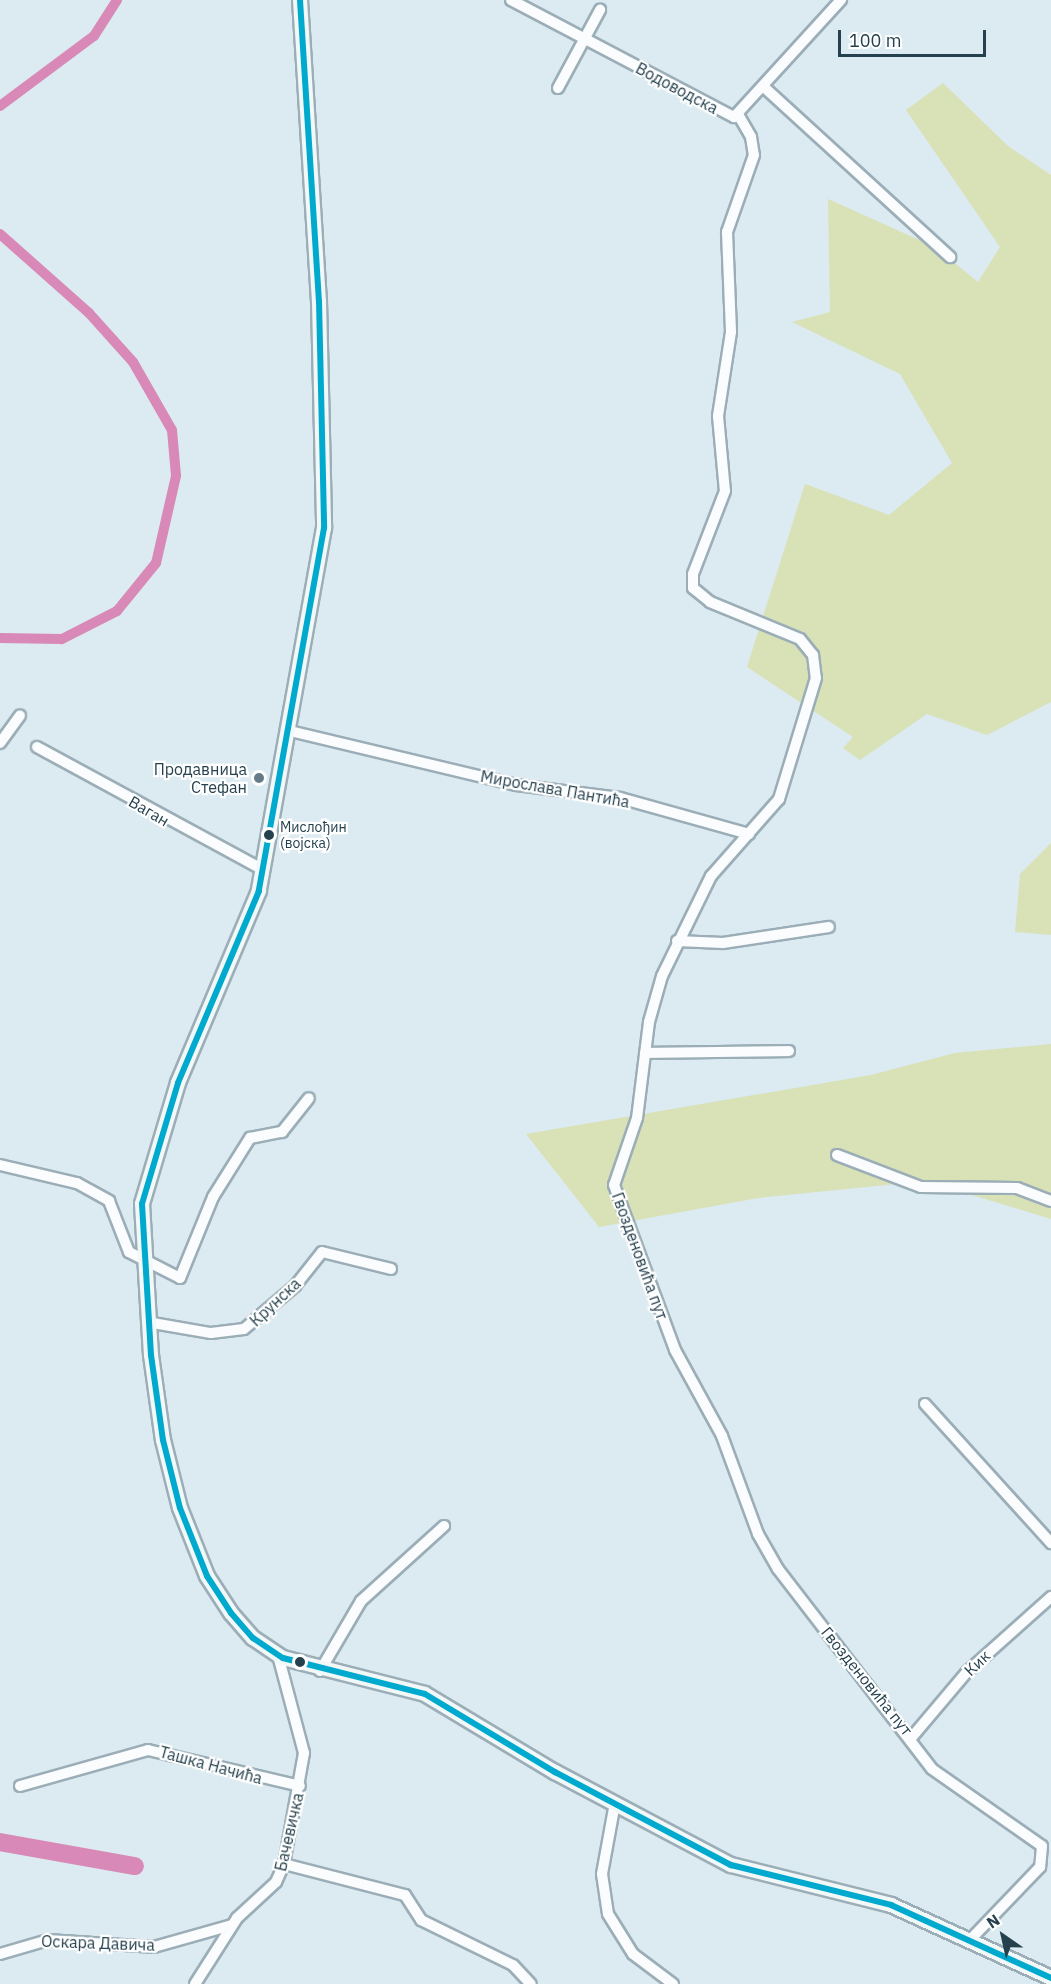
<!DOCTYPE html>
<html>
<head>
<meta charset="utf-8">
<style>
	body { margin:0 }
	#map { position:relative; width:1051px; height:1984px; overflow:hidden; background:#dceaf1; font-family:"IBM Plex Sans",sans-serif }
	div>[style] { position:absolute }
	.green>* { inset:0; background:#d9e1b7 }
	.canal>* { height:10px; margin:-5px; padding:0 5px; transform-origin:5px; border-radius:5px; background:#d889b7 }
	.river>* { height:18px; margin:-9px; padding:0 9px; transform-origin:9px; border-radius:9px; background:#d889b7 }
	.roads { filter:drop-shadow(2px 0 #9baeb7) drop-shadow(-2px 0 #9baeb7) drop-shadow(0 2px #9baeb7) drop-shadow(0 -2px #9baeb7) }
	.street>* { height:10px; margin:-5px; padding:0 5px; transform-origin:5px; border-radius:5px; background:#fafcfd }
	.secondary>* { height:14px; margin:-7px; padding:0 7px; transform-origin:7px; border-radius:7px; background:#f2f7f7 }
	.bus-1>* { height:6px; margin:-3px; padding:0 3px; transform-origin:3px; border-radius:3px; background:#00a9ce }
	.dots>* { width:16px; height:16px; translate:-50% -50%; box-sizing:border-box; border:3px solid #fff; border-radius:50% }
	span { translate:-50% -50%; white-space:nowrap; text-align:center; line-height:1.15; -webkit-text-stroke:4.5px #fff; paint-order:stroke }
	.bus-label { font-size:14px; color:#25414e }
	.left { translate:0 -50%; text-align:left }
	.street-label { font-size:16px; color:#25414e }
	.poi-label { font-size:16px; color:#25414e }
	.right { translate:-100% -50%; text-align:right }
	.north { position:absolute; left:973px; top:1906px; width:60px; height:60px; -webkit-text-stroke:4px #fff; paint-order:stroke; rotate:326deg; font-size:16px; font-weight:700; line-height:24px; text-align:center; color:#25414e }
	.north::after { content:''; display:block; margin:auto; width:21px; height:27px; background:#25414e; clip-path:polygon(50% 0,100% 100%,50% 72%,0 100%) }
	.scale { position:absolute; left:838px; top:30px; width:148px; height:27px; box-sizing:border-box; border:3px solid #25414e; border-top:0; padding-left:8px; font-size:18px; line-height:21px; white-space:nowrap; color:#25414e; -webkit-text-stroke:4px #fff; paint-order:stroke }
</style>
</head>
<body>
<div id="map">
	<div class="green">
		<div style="clip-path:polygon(943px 83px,1008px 146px,1051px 175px,1051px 702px,987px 735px,927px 714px,860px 760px,843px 748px,853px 737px,747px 667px,805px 484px,889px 515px,952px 463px,900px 374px,792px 322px,830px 312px,828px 199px,935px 247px,978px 282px,1000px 247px,906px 110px)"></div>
		<div style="clip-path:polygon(1051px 843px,1051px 935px,1015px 932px,1020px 874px)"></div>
		<div style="clip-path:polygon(1051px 1044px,1051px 1219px,926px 1181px,758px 1198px,599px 1227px,526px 1134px,871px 1075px,955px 1053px)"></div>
	</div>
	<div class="canal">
		<div style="left:0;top:106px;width:117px;rotate:-36.7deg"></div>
		<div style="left:94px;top:36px;width:43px;rotate:-57.4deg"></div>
		<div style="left:0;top:234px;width:119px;rotate:41.6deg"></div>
		<div style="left:89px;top:313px;width:66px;rotate:48.1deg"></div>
		<div style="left:133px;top:362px;width:78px;rotate:60.2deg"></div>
		<div style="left:172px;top:430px;width:46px;rotate:85deg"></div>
		<div style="left:176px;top:476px;width:89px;rotate:102.9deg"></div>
		<div style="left:156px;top:563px;width:62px;rotate:129.1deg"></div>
		<div style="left:117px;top:611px;width:62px;rotate:153deg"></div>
		<div style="left:62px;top:639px;width:62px;rotate:-179.1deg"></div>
	</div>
	<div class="river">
		<div style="left:0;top:1842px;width:137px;rotate:10.1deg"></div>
	</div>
	<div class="roads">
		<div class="street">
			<div style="left:511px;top:0;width:252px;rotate:27.7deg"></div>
			<div style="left:734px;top:117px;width:159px;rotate:-47.6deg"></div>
			<div style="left:558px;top:88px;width:89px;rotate:-61.7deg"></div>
			<div style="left:765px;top:88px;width:251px;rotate:42.4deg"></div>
			<div style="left:739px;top:116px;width:24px;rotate:60deg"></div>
			<div style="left:751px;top:137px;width:18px;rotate:81deg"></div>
			<div style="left:754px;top:155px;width:82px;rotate:109.3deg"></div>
			<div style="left:727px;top:232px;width:100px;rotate:87.7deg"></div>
			<div style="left:731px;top:332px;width:85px;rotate:98.8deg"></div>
			<div style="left:718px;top:416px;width:75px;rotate:84.7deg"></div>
			<div style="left:725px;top:491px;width:89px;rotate:111.1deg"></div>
			<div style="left:693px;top:574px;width:14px;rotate:90deg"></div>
			<div style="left:693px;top:588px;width:22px;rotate:39deg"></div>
			<div style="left:710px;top:602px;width:97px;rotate:22.3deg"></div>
			<div style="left:800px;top:639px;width:21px;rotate:51deg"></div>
			<div style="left:813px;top:655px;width:23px;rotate:83deg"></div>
			<div style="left:816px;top:678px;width:127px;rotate:107deg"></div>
			<div style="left:779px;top:799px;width:103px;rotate:131.4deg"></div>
			<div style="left:711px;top:876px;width:111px;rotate:116.1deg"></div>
			<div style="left:662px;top:976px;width:48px;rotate:105.8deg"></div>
			<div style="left:649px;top:1022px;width:97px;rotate:97.1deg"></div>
			<div style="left:637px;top:1118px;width:71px;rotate:108.9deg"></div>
			<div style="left:614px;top:1185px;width:176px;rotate:69.7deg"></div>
			<div style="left:675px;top:1350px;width:98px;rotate:61.3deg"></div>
			<div style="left:722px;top:1436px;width:104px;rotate:69.8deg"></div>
			<div style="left:758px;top:1534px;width:40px;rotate:60.3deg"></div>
			<div style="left:778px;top:1569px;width:252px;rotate:52.4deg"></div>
			<div style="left:932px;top:1769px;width:134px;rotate:35deg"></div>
			<div style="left:1042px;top:1846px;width:21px;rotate:95deg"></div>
			<div style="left:1040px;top:1867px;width:101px;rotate:133.8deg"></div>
			<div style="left:290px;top:731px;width:232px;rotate:13.4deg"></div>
			<div style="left:516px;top:785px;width:105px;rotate:7.1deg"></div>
			<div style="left:620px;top:798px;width:134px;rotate:15.6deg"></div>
			<div style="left:0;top:743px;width:34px;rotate:-54deg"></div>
			<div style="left:37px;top:747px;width:258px;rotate:28.5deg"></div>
			<div style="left:677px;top:941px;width:46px;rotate:2.5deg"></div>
			<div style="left:723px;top:943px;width:107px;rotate:-8.6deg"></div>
			<div style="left:645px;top:1053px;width:144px;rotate:-0.8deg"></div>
			<div style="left:837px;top:1155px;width:90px;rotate:20.9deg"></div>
			<div style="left:921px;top:1187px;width:96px;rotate:0.6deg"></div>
			<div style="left:1017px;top:1188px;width:36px;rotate:21deg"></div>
			<div style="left:0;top:1165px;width:79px;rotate:13.2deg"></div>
			<div style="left:77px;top:1183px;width:37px;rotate:29deg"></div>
			<div style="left:109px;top:1201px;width:55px;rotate:68.6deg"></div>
			<div style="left:129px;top:1252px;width:57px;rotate:27deg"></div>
			<div style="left:180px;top:1278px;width:87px;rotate:-67.8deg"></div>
			<div style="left:213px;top:1197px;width:70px;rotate:-57.9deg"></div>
			<div style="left:250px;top:1138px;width:33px;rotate:-11deg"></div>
			<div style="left:282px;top:1132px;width:43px;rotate:-51.5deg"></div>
			<div style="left:147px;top:1322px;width:65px;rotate:9.8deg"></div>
			<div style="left:211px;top:1333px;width:33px;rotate:-7deg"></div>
			<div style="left:244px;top:1329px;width:67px;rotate:-40.1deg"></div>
			<div style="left:295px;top:1286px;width:43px;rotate:-51.5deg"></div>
			<div style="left:322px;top:1252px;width:71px;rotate:13.8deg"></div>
			<div style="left:925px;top:1404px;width:188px;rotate:47.8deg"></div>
			<div style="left:320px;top:1671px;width:81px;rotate:-59.6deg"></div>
			<div style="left:361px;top:1601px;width:112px;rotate:-42.1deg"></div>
			<div style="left:912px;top:1737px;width:85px;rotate:-49.8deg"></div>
			<div style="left:967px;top:1672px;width:113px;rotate:-41.8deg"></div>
			<div style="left:20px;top:1786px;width:133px;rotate:-15.7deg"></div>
			<div style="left:148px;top:1750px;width:156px;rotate:13.3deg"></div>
			<div style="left:615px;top:1803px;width:72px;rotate:100.4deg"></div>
			<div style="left:602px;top:1874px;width:40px;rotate:81.5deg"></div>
			<div style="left:608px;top:1914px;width:47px;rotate:58deg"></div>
			<div style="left:633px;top:1954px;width:50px;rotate:36.9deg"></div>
			<div style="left:284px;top:1864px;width:125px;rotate:14.4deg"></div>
			<div style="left:405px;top:1895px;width:30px;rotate:57deg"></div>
			<div style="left:421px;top:1920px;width:102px;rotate:26.1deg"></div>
			<div style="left:513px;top:1965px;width:26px;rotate:47deg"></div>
			<div style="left:0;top:1954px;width:50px;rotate:-16.3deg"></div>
			<div style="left:48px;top:1940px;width:106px;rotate:3.8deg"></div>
			<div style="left:154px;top:1947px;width:81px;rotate:-15.8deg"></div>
			<div style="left:195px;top:1984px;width:78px;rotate:-57.5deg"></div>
			<div style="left:237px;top:1918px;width:53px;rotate:-42.7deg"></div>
			<div style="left:276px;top:1882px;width:20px;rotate:-66deg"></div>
			<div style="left:284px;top:1864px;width:113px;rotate:-79.8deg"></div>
			<div style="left:304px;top:1753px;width:101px;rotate:-104.9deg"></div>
		</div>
		<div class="secondary">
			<div style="left:300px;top:0;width:302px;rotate:86.4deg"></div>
			<div style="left:319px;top:301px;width:227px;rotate:88.7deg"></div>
			<div style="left:324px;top:528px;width:369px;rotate:100.2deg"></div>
			<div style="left:259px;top:891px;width:208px;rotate:112.9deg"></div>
			<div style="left:178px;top:1083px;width:126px;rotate:106.6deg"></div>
			<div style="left:142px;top:1204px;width:151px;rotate:86.6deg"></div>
			<div style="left:151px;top:1355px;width:86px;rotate:82deg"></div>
			<div style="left:163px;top:1440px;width:70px;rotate:76deg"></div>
			<div style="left:180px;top:1508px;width:73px;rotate:68.3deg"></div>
			<div style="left:207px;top:1576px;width:44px;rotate:57deg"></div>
			<div style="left:231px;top:1613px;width:33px;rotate:49deg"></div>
			<div style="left:253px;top:1638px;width:36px;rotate:34deg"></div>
			<div style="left:283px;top:1658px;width:146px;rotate:14.2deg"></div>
			<div style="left:425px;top:1694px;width:152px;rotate:31deg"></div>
			<div style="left:555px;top:1772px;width:199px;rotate:27.9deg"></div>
			<div style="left:731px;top:1865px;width:165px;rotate:14deg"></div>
			<div style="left:891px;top:1905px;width:176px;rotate:24.5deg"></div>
		</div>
	</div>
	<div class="bus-1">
		<div style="left:300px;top:0;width:302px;rotate:86.4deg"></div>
		<div style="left:319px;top:301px;width:227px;rotate:88.7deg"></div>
		<div style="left:324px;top:528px;width:369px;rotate:100.2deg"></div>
		<div style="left:259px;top:891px;width:208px;rotate:112.9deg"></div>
		<div style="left:178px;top:1083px;width:126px;rotate:106.6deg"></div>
		<div style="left:142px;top:1204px;width:151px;rotate:86.6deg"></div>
		<div style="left:151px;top:1355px;width:86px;rotate:82deg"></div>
		<div style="left:163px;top:1440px;width:70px;rotate:76deg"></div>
		<div style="left:180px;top:1508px;width:73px;rotate:68.3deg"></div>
		<div style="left:207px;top:1576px;width:44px;rotate:57deg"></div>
		<div style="left:231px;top:1613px;width:33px;rotate:49deg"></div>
		<div style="left:253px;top:1638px;width:36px;rotate:34deg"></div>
		<div style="left:283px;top:1658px;width:146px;rotate:14.2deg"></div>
		<div style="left:425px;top:1694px;width:152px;rotate:31deg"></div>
		<div style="left:555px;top:1772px;width:199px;rotate:27.9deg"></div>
		<div style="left:731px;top:1865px;width:165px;rotate:14deg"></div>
		<div style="left:891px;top:1905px;width:176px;rotate:24.5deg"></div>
	</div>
	<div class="dots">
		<div style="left:259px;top:778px;background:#657c87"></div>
		<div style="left:269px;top:835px;background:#25414e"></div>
		<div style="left:300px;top:1662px;background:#25414e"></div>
	</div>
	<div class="bus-label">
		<span class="left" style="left:280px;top:835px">Мислођин<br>(војска)</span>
	</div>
	<div class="street-label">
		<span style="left:677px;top:88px;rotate:28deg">Водоводска</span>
		<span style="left:555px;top:789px;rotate:10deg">Мирослава Пантића</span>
		<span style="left:149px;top:811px;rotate:30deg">Ваган</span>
		<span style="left:640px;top:1256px;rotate:70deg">Гвозденовића пут</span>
		<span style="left:275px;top:1302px;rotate:-43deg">Крунска</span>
		<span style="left:977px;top:1663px;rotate:-44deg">Кик</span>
		<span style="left:867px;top:1681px;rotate:51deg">Гвозденовића пут</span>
		<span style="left:211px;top:1765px;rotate:15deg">Ташка Начића</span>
		<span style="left:289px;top:1832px;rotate:-77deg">Бачевичка</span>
		<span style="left:98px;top:1943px;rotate:2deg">Оскара Давича</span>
	</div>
	<div class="poi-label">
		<span class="right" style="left:247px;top:778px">Продавница<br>Стефан</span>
	</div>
	<div class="north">N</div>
	<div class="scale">100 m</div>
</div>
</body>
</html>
